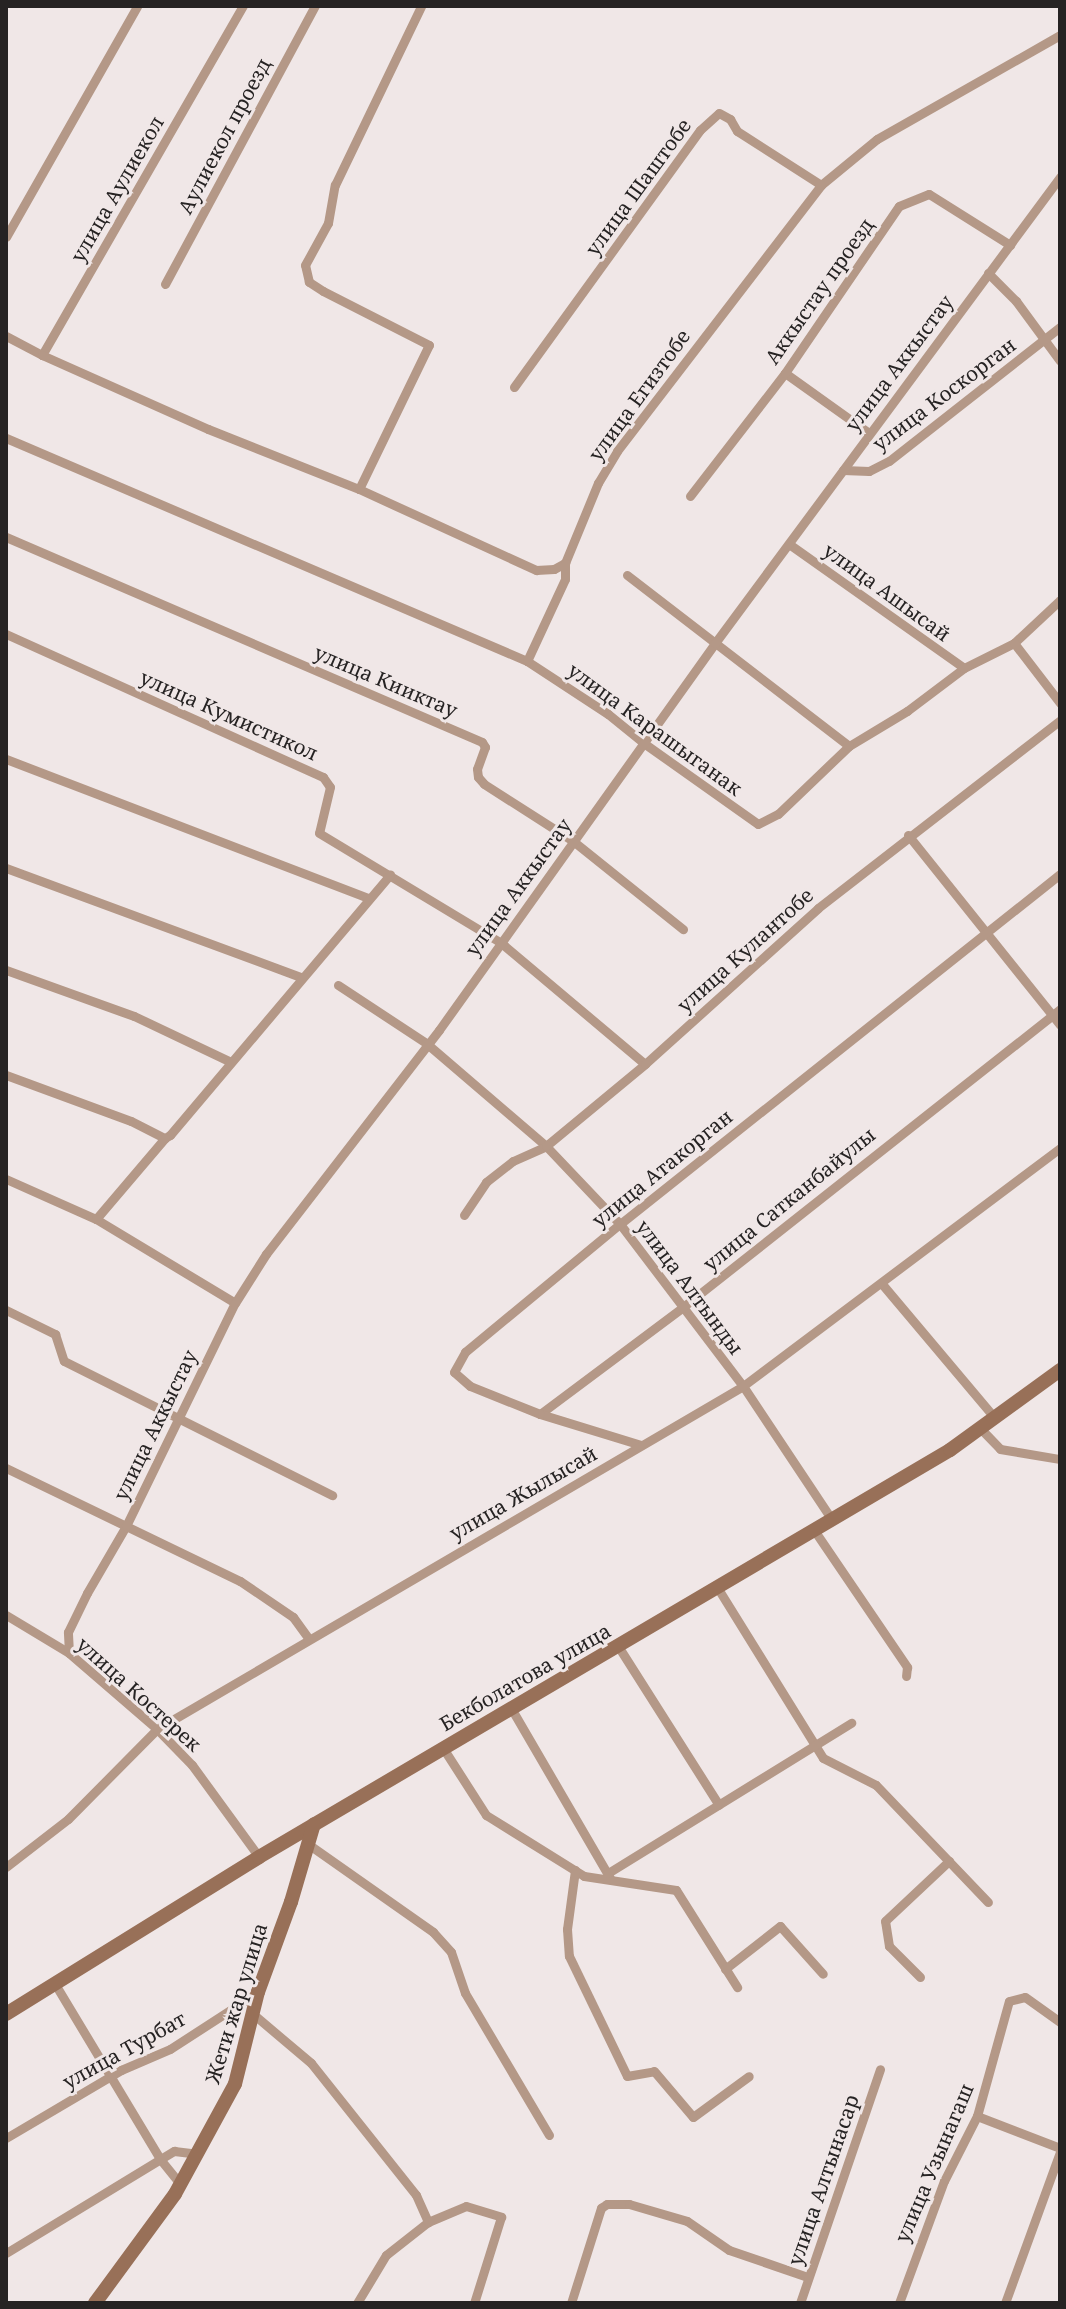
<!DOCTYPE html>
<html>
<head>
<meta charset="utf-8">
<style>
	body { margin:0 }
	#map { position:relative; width:1066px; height:2309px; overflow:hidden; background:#f0e7e7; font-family:"Noto Serif",serif }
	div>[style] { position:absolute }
	.street>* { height:9px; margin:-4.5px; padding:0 4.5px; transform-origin:4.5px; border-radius:4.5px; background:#b49887 }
	.secondary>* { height:14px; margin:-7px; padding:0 7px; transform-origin:7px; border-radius:7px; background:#987058 }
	span { translate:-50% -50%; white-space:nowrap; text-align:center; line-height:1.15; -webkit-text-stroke:6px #f0e7e7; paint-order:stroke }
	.street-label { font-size:20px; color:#262323 }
	.frame { position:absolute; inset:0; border:8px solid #262323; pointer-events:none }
</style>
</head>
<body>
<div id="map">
	<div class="street">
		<div style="left:6px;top:237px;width:266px;rotate:-60.4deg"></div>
		<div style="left:988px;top:273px;width:40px;rotate:45deg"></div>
		<div style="left:1016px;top:301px;width:74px;rotate:53.7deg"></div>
		<div style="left:165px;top:284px;width:316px;rotate:-61.7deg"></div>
		<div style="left:6px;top:336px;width:41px;rotate:27.8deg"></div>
		<div style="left:42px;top:355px;width:403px;rotate:-60.1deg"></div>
		<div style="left:42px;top:355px;width:182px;rotate:24deg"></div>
		<div style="left:208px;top:429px;width:162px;rotate:21.7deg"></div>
		<div style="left:359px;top:489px;width:195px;rotate:24.6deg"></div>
		<div style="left:536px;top:570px;width:18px;rotate:-3deg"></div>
		<div style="left:554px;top:569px;width:13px;rotate:-29deg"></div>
		<div style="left:565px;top:563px;width:87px;rotate:-67.6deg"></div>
		<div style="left:598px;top:483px;width:37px;rotate:-59deg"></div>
		<div style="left:617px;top:451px;width:335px;rotate:-52.5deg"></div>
		<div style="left:821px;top:185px;width:72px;rotate:-39.4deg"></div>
		<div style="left:877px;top:139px;width:210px;rotate:-29.6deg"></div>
		<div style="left:785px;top:373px;width:103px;rotate:35.5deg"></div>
		<div style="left:514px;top:387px;width:317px;rotate:-54.1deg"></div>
		<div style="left:700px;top:130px;width:25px;rotate:-42deg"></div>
		<div style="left:719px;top:113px;width:13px;rotate:29deg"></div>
		<div style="left:730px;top:119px;width:14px;rotate:60deg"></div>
		<div style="left:737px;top:131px;width:100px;rotate:32.7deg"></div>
		<div style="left:6px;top:438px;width:567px;rotate:23.17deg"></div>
		<div style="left:527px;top:661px;width:97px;rotate:33.2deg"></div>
		<div style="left:608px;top:714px;width:48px;rotate:39deg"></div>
		<div style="left:645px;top:744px;width:138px;rotate:35.3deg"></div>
		<div style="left:758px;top:824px;width:22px;rotate:-27deg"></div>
		<div style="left:778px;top:814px;width:98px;rotate:-43.8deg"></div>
		<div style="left:849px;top:746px;width:68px;rotate:-31.1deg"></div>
		<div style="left:907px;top:711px;width:71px;rotate:-37deg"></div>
		<div style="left:964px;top:668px;width:56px;rotate:-26.6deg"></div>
		<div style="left:1014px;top:643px;width:63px;rotate:-43.1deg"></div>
		<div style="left:843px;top:470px;width:26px;rotate:2deg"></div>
		<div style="left:869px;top:471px;width:22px;rotate:-27deg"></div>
		<div style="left:889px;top:461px;width:217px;rotate:-38.1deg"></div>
		<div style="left:359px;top:489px;width:160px;rotate:-64.1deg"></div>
		<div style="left:429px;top:345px;width:119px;rotate:-153deg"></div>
		<div style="left:323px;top:291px;width:17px;rotate:-147deg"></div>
		<div style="left:309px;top:282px;width:17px;rotate:-103deg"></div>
		<div style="left:305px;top:265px;width:48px;rotate:-61.3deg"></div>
		<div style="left:328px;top:223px;width:39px;rotate:-80deg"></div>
		<div style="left:335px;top:185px;width:199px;rotate:-64.3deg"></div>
		<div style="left:690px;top:496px;width:155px;rotate:-52.3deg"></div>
		<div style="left:785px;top:373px;width:202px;rotate:-55.7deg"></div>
		<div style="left:899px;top:206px;width:32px;rotate:-22deg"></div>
		<div style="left:929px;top:194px;width:96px;rotate:32.2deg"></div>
		<div style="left:6px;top:537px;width:518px;rotate:23.3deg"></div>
		<div style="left:482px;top:742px;width:6px;rotate:59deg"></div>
		<div style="left:485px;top:747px;width:23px;rotate:110deg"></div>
		<div style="left:477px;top:769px;width:8px;rotate:83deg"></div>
		<div style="left:478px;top:777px;width:9px;rotate:49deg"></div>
		<div style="left:484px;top:784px;width:106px;rotate:32.6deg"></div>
		<div style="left:573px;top:841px;width:141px;rotate:38.7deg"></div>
		<div style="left:789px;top:544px;width:214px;rotate:35.3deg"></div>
		<div style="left:627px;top:575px;width:280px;rotate:37.6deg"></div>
		<div style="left:6px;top:634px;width:348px;rotate:24.3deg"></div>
		<div style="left:323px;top:777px;width:12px;rotate:55deg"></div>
		<div style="left:330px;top:787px;width:47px;rotate:103.4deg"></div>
		<div style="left:319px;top:833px;width:211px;rotate:31.1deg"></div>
		<div style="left:500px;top:942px;width:189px;rotate:40.1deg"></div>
		<div style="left:1014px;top:643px;width:76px;rotate:52.5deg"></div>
		<div style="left:527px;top:661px;width:90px;rotate:-65.1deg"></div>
		<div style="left:565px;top:579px;width:16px;rotate:-90deg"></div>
		<div style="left:6px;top:759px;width:389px;rotate:21deg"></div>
		<div style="left:908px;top:835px;width:243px;rotate:51.3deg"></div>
		<div style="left:6px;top:868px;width:314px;rotate:20.3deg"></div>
		<div style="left:6px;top:970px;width:136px;rotate:19.8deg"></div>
		<div style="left:134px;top:1016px;width:107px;rotate:25.4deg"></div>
		<div style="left:338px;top:985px;width:105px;rotate:33.4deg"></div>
		<div style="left:426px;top:1043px;width:158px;rotate:40.6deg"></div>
		<div style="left:546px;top:1146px;width:108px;rotate:46.5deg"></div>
		<div style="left:620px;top:1224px;width:203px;rotate:52.8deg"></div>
		<div style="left:743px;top:1386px;width:161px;rotate:56.4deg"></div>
		<div style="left:6px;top:1075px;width:133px;rotate:20.2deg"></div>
		<div style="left:131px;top:1121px;width:38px;rotate:27deg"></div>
		<div style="left:165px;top:1138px;width:6px;rotate:-31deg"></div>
		<div style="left:170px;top:1135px;width:341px;rotate:-49.8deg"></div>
		<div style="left:6px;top:1179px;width:98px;rotate:24deg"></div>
		<div style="left:96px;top:1219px;width:106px;rotate:-49.6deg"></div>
		<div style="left:464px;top:1215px;width:40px;rotate:-56deg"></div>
		<div style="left:486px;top:1182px;width:34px;rotate:-38deg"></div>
		<div style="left:513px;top:1161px;width:36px;rotate:-24deg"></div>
		<div style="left:546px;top:1146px;width:129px;rotate:-39.6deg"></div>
		<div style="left:645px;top:1064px;width:233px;rotate:-42deg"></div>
		<div style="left:818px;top:908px;width:306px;rotate:-37.8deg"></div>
		<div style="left:96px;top:1219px;width:162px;rotate:31.1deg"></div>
		<div style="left:882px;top:1284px;width:175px;rotate:49.9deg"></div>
		<div style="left:6px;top:1310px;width:55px;rotate:26.1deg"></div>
		<div style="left:55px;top:1334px;width:28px;rotate:72deg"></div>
		<div style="left:64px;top:1361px;width:300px;rotate:26.6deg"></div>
		<div style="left:540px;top:1414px;width:179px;rotate:-36.8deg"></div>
		<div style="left:683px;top:1307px;width:481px;rotate:-38.3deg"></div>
		<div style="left:980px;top:1428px;width:29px;rotate:46deg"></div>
		<div style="left:1000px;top:1449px;width:61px;rotate:9.5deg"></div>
		<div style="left:641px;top:1445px;width:106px;rotate:-162.9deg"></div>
		<div style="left:540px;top:1414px;width:75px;rotate:-158.2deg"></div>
		<div style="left:470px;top:1386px;width:21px;rotate:-139deg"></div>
		<div style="left:454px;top:1372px;width:23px;rotate:-61deg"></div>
		<div style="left:465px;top:1352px;width:201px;rotate:-39.6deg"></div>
		<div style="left:620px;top:1224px;width:562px;rotate:-38.5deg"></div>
		<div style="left:6px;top:1468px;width:260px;rotate:25.8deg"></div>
		<div style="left:240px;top:1581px;width:64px;rotate:34.2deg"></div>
		<div style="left:293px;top:1617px;width:27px;rotate:54deg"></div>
		<div style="left:814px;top:1530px;width:166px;rotate:55.8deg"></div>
		<div style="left:907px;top:1667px;width:9px;rotate:96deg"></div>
		<div style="left:717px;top:1587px;width:201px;rotate:58.2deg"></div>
		<div style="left:823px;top:1758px;width:59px;rotate:27deg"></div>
		<div style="left:876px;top:1785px;width:162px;rotate:46.3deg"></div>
		<div style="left:6px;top:1615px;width:74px;rotate:31.1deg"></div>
		<div style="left:69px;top:1653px;width:116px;rotate:40.8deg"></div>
		<div style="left:157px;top:1729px;width:50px;rotate:45.8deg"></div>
		<div style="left:192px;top:1765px;width:114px;rotate:53.9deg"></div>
		<div style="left:618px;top:1646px;width:188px;rotate:57.6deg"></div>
		<div style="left:69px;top:1653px;width:21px;rotate:-93deg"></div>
		<div style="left:68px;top:1632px;width:43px;rotate:-64deg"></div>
		<div style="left:87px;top:1593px;width:78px;rotate:-59.8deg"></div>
		<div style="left:126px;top:1526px;width:248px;rotate:-64deg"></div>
		<div style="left:235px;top:1303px;width:58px;rotate:-57.7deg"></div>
		<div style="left:266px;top:1254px;width:283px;rotate:-52.3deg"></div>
		<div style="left:439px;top:1030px;width:475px;rotate:-54.5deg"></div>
		<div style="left:715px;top:643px;width:580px;rotate:-53.49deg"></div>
		<div style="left:511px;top:1708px;width:197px;rotate:59.8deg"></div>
		<div style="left:443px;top:1748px;width:80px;rotate:57.3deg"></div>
		<div style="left:486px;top:1815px;width:115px;rotate:31.9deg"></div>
		<div style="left:584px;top:1876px;width:93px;rotate:8.7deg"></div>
		<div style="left:676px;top:1890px;width:115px;rotate:57.8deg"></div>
		<div style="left:308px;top:1844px;width:153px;rotate:35.1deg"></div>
		<div style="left:433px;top:1932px;width:27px;rotate:48deg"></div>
		<div style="left:451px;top:1952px;width:43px;rotate:71.1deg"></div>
		<div style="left:465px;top:1993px;width:165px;rotate:59.4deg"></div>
		<div style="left:6px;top:1867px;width:78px;rotate:-37.7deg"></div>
		<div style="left:68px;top:1819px;width:127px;rotate:-45.3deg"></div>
		<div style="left:157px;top:1729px;width:679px;rotate:-30.34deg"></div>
		<div style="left:743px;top:1386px;width:396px;rotate:-36.9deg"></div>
		<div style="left:575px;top:1870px;width:60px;rotate:97.7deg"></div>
		<div style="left:567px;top:1929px;width:27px;rotate:86deg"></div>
		<div style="left:569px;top:1956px;width:133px;rotate:64.2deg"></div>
		<div style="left:627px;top:2076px;width:27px;rotate:-10deg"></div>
		<div style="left:654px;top:2071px;width:60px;rotate:49.7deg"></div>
		<div style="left:693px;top:2117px;width:69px;rotate:-36.2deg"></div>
		<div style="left:608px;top:1873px;width:286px;rotate:-31.7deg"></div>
		<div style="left:725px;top:1969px;width:70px;rotate:-38deg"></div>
		<div style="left:780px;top:1926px;width:64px;rotate:48.1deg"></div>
		<div style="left:920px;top:1977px;width:44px;rotate:-135deg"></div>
		<div style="left:889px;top:1946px;width:25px;rotate:-99deg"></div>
		<div style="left:885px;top:1921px;width:88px;rotate:-43.2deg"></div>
		<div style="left:55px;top:1984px;width:204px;rotate:59deg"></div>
		<div style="left:160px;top:2159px;width:32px;rotate:51deg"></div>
		<div style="left:253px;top:2014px;width:76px;rotate:40.2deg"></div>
		<div style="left:311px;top:2063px;width:169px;rotate:51.5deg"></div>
		<div style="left:416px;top:2195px;width:30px;rotate:66deg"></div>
		<div style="left:977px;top:2116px;width:89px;rotate:21.1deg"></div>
		<div style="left:6px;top:2138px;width:134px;rotate:-30.6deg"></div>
		<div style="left:121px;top:2070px;width:53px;rotate:-23.2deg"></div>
		<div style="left:170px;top:2049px;width:105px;rotate:-32.9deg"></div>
		<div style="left:6px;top:2253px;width:197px;rotate:-31.3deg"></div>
		<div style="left:174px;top:2151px;width:23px;rotate:7deg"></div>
		<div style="left:357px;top:2303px;width:56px;rotate:-58.9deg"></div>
		<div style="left:386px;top:2255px;width:53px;rotate:-38.2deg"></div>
		<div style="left:428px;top:2222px;width:41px;rotate:-22.8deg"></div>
		<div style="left:466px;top:2206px;width:37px;rotate:17deg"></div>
		<div style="left:501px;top:2217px;width:90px;rotate:107.4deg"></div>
		<div style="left:571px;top:2303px;width:100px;rotate:-72.5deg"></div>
		<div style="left:601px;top:2208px;width:7px;rotate:-34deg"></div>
		<div style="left:607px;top:2204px;width:22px"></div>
		<div style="left:629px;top:2204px;width:60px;rotate:16.3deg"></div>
		<div style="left:687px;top:2221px;width:51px;rotate:34.6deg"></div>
		<div style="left:729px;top:2250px;width:83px;rotate:18.9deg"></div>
		<div style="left:800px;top:2303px;width:247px;rotate:-71.1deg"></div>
		<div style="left:899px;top:2303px;width:130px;rotate:-69.8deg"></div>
		<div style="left:944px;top:2181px;width:73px;rotate:-63.1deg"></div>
		<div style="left:977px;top:2116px;width:119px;rotate:-74.5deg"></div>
		<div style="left:1009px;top:2001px;width:16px;rotate:-14deg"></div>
		<div style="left:1025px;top:1997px;width:43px;rotate:35.5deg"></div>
		<div style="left:1005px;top:2303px;width:161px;rotate:-70deg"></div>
	</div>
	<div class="secondary">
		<div style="left:6px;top:2014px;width:298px;rotate:-31.8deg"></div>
		<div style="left:259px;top:1857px;width:802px;rotate:-30.5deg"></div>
		<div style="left:950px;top:1450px;width:136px;rotate:-36deg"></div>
		<div style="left:95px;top:2303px;width:135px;rotate:-53.7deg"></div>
		<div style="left:175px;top:2194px;width:125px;rotate:-61.4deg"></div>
		<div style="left:235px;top:2084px;width:95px;rotate:-76deg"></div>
		<div style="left:258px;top:1992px;width:96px;rotate:-69.9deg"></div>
		<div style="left:291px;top:1902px;width:81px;rotate:-73.6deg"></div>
	</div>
	<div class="street-label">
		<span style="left:224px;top:136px;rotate:-62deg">Аулиекол проезд</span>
		<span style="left:638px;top:187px;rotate:-54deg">улица Шаштобе</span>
		<span style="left:117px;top:189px;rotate:-60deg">улица Аулиекол</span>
		<span style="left:819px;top:291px;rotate:-55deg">Аккыстау проезд</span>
		<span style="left:899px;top:363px;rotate:-53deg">улица Аккыстау</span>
		<span style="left:944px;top:394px;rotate:-37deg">улица Коскорган</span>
		<span style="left:639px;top:395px;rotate:-54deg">улица Егизтобе</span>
		<span style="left:887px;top:592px;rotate:36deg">улица Ашысай</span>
		<span style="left:386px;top:681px;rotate:23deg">улица Кииктау</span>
		<span style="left:229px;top:715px;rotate:24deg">улица Кумистикол</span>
		<span style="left:655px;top:729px;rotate:36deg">улица Карашыганак</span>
		<span style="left:518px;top:887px;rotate:-54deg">улица Аккыстау</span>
		<span style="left:745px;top:950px;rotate:-42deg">улица Кулантобе</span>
		<span style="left:662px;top:1168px;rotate:-39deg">улица Атакорган</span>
		<span style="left:789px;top:1199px;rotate:-39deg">улица Сатканбайулы</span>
		<span style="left:690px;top:1287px;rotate:53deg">улица Алтынды</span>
		<span style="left:155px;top:1425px;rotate:-64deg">улица Аккыстау</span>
		<span style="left:523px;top:1493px;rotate:-30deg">улица Жылысай</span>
		<span style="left:525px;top:1677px;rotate:-30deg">Бекболатова улица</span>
		<span style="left:139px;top:1694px;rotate:42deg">улица Костерек</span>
		<span style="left:236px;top:2003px;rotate:-73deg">Жети жар улица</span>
		<span style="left:124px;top:2050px;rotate:-29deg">улица Турбат</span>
		<span style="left:934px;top:2163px;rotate:-67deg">улица Узынагаш</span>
		<span style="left:823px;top:2180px;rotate:-71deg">улица Алтынасар</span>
	</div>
	<div class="frame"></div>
</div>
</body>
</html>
